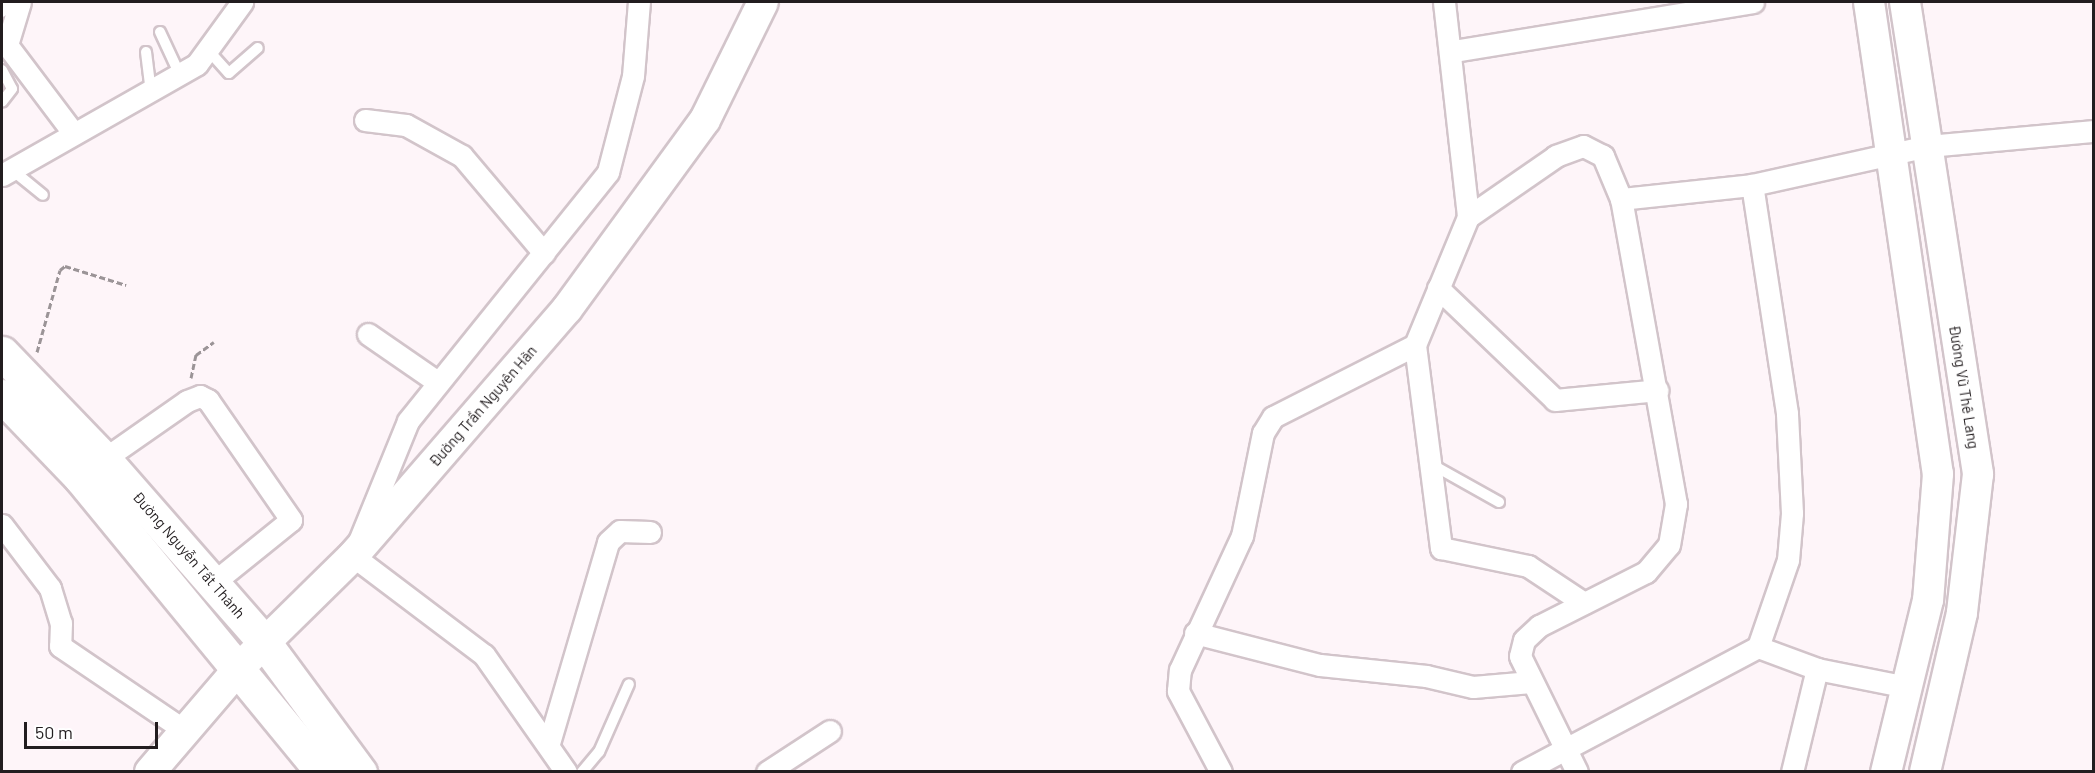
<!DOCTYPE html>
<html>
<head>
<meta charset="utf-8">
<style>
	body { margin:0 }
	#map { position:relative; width:2095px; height:773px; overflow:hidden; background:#fef5f9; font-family:Barlow,sans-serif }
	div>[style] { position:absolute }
	.path>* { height:3px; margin-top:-1.5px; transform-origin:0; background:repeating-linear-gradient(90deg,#9b9497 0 6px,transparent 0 9px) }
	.roads { filter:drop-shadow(2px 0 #d2c4ca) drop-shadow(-2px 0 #d2c4ca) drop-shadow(0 2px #d2c4ca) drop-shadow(0 -2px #d2c4ca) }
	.lane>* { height:10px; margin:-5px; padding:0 5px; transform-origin:5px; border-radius:5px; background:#fff }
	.street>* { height:21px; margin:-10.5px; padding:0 10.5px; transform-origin:10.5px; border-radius:10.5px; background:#fff }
	.secondary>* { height:30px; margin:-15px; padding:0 15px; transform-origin:15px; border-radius:15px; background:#fff }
	.primary>* { height:33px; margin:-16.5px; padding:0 16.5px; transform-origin:16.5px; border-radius:16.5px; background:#fff }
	span { translate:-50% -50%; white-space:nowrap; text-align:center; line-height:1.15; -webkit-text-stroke:5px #fff; paint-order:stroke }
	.street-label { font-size:15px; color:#221d1f }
	.frame { position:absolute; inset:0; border:3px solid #221d1f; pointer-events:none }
	.scale { position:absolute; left:24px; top:722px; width:134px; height:27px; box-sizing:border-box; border:3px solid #221d1f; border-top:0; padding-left:8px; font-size:18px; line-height:21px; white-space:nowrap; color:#221d1f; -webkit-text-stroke:4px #fff; paint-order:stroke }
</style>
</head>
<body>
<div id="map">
	<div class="path">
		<div style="left:37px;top:352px;width:85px;rotate:-74.3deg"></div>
		<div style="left:60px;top:270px;width:6px;rotate:-39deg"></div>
		<div style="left:65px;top:266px;width:64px;rotate:17.3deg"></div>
		<div style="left:191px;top:378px;width:24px;rotate:-78deg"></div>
		<div style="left:196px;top:355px;width:22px;rotate:-36deg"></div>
	</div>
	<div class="roads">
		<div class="lane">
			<div style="left:2px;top:12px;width:11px;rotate:-68deg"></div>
			<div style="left:160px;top:32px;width:47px;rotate:65.1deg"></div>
			<div style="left:208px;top:50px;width:31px;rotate:48deg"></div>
			<div style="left:229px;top:73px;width:38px;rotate:-41deg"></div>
			<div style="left:146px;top:52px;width:38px;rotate:83deg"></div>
			<div style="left:2px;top:70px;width:21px;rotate:62deg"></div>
			<div style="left:12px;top:89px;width:16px;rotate:128deg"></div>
			<div style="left:11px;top:169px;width:41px;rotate:39.1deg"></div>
			<div style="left:1431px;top:464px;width:78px;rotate:29.2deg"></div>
			<div style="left:582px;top:772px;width:26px;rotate:-50deg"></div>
			<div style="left:599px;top:752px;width:74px;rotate:-66.2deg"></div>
		</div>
		<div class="street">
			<div style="left:20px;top:2px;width:45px;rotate:106.8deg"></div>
			<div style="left:7px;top:45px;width:111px;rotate:53deg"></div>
			<div style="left:1444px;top:2px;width:216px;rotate:83.6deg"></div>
			<div style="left:1454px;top:51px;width:303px;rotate:-9.3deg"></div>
			<div style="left:365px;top:120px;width:41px;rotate:7deg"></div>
			<div style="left:406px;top:125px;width:64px;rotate:29deg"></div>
			<div style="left:462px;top:156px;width:127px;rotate:49.8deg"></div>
			<div style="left:2px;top:175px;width:224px;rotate:-29.6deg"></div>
			<div style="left:197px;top:64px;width:77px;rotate:-54deg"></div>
			<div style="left:1621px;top:199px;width:132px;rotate:-6.1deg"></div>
			<div style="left:1438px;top:288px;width:162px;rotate:43.7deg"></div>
			<div style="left:1555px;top:400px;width:103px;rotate:-5.5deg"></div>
			<div style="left:368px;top:334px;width:83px;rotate:34.7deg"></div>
			<div style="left:104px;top:459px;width:101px;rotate:-34.9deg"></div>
			<div style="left:187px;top:401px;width:14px;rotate:-21deg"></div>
			<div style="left:200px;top:396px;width:9px;rotate:27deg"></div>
			<div style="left:208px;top:400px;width:146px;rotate:55.3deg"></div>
			<div style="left:291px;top:520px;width:100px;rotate:141.1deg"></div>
			<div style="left:2px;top:525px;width:79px;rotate:52.7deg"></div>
			<div style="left:50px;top:588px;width:37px;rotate:73deg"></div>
			<div style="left:61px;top:623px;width:23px;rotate:92deg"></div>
			<div style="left:60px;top:646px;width:150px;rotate:34.1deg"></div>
			<div style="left:1195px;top:633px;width:129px;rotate:14.4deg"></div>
			<div style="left:1320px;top:665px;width:107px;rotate:5.9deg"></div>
			<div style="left:1426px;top:676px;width:48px;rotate:13.2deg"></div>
			<div style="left:1473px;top:687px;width:58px;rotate:-4.9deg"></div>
			<div style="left:1758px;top:647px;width:63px;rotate:20.4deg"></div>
			<div style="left:1817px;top:669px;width:92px;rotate:11.3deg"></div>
			<div style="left:549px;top:743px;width:209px;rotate:-73.6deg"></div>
			<div style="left:608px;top:542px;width:16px;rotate:-43deg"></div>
			<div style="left:620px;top:531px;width:30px;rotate:2deg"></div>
			<div style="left:566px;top:772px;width:143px;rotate:-125deg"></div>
			<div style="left:484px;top:655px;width:164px;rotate:-142.9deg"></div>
			<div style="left:353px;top:556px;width:146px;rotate:-67.8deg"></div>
			<div style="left:408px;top:421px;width:319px;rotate:-51.2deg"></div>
			<div style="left:608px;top:172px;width:99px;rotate:-75.4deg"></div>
			<div style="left:633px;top:76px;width:74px;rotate:-85.4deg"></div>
			<div style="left:767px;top:772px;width:75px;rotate:-33.1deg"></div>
			<div style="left:1221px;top:772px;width:92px;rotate:-118deg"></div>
			<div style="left:1178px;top:691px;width:21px;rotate:-85deg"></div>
			<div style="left:1180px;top:670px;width:148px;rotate:-65.2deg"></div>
			<div style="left:1242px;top:536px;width:105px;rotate:-78.5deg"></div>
			<div style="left:1263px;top:433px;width:19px;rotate:-58deg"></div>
			<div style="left:1273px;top:417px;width:159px;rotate:-26.9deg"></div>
			<div style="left:1522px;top:772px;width:267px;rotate:-27.9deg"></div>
			<div style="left:1758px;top:647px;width:92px;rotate:-71deg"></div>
			<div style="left:1788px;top:560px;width:47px;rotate:-85.1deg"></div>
			<div style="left:1792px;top:513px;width:100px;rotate:-92.9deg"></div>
			<div style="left:1787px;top:413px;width:231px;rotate:-98.7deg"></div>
			<div style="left:1752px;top:185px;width:180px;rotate:-12.5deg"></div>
			<div style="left:1928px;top:146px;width:167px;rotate:-5.2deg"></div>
			<div style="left:1577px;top:772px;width:129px;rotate:-116.2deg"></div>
			<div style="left:1520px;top:656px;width:16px;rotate:-76deg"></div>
			<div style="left:1524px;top:640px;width:21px;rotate:-43deg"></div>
			<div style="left:1539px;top:626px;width:120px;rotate:-26.8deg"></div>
			<div style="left:1646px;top:572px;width:35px;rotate:-50deg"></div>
			<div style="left:1669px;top:545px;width:42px;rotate:-80.3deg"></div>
			<div style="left:1676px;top:504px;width:310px;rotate:-100.2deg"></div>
			<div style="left:1621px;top:199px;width:47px;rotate:-112.7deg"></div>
			<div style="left:1603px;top:156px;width:22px;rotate:-153deg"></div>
			<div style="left:1583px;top:146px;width:29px;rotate:160deg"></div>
			<div style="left:1556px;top:156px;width:107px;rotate:145.3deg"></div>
			<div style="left:1468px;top:217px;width:139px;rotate:112.5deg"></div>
			<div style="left:1415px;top:345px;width:205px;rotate:82.7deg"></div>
			<div style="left:1441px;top:548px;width:89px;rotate:11.7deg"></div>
			<div style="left:1528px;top:566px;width:67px;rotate:33.5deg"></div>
			<div style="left:1792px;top:772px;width:106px;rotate:-76.4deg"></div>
		</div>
		<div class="secondary">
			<div style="left:1869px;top:2px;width:477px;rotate:81.7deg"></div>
			<div style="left:1938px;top:474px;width:126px;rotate:94.5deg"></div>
			<div style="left:1928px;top:600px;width:177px;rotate:103.7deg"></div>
			<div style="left:1905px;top:2px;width:478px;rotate:81.2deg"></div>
			<div style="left:1978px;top:474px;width:140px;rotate:96.6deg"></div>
			<div style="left:1962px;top:613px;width:163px;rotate:103.1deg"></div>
			<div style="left:150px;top:772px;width:138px;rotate:-49.4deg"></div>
			<div style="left:240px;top:667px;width:158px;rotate:-44.5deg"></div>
			<div style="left:353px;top:556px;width:327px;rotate:-49.1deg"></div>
			<div style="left:567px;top:309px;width:234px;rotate:-53.9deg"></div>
			<div style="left:705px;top:120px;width:131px;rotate:-63.8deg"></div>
		</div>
		<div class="primary">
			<div style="left:2px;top:353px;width:147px;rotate:46.1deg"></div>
			<div style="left:104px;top:459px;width:243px;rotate:48.8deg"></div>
			<div style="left:264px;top:642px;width:162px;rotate:53.6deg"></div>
			<div style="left:2px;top:396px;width:112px;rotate:46.1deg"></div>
			<div style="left:80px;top:477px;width:382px;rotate:50.6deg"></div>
		</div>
	</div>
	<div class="street-label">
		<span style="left:1964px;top:387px;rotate:81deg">Đường Vũ Thê Lang</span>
		<span style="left:483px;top:406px;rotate:-49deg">Đường Trần Nguyên Hãn</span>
		<span style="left:189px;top:555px;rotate:49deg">Đường Nguyễn Tất Thành</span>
	</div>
	<div class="frame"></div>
	<div class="scale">50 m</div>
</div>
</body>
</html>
